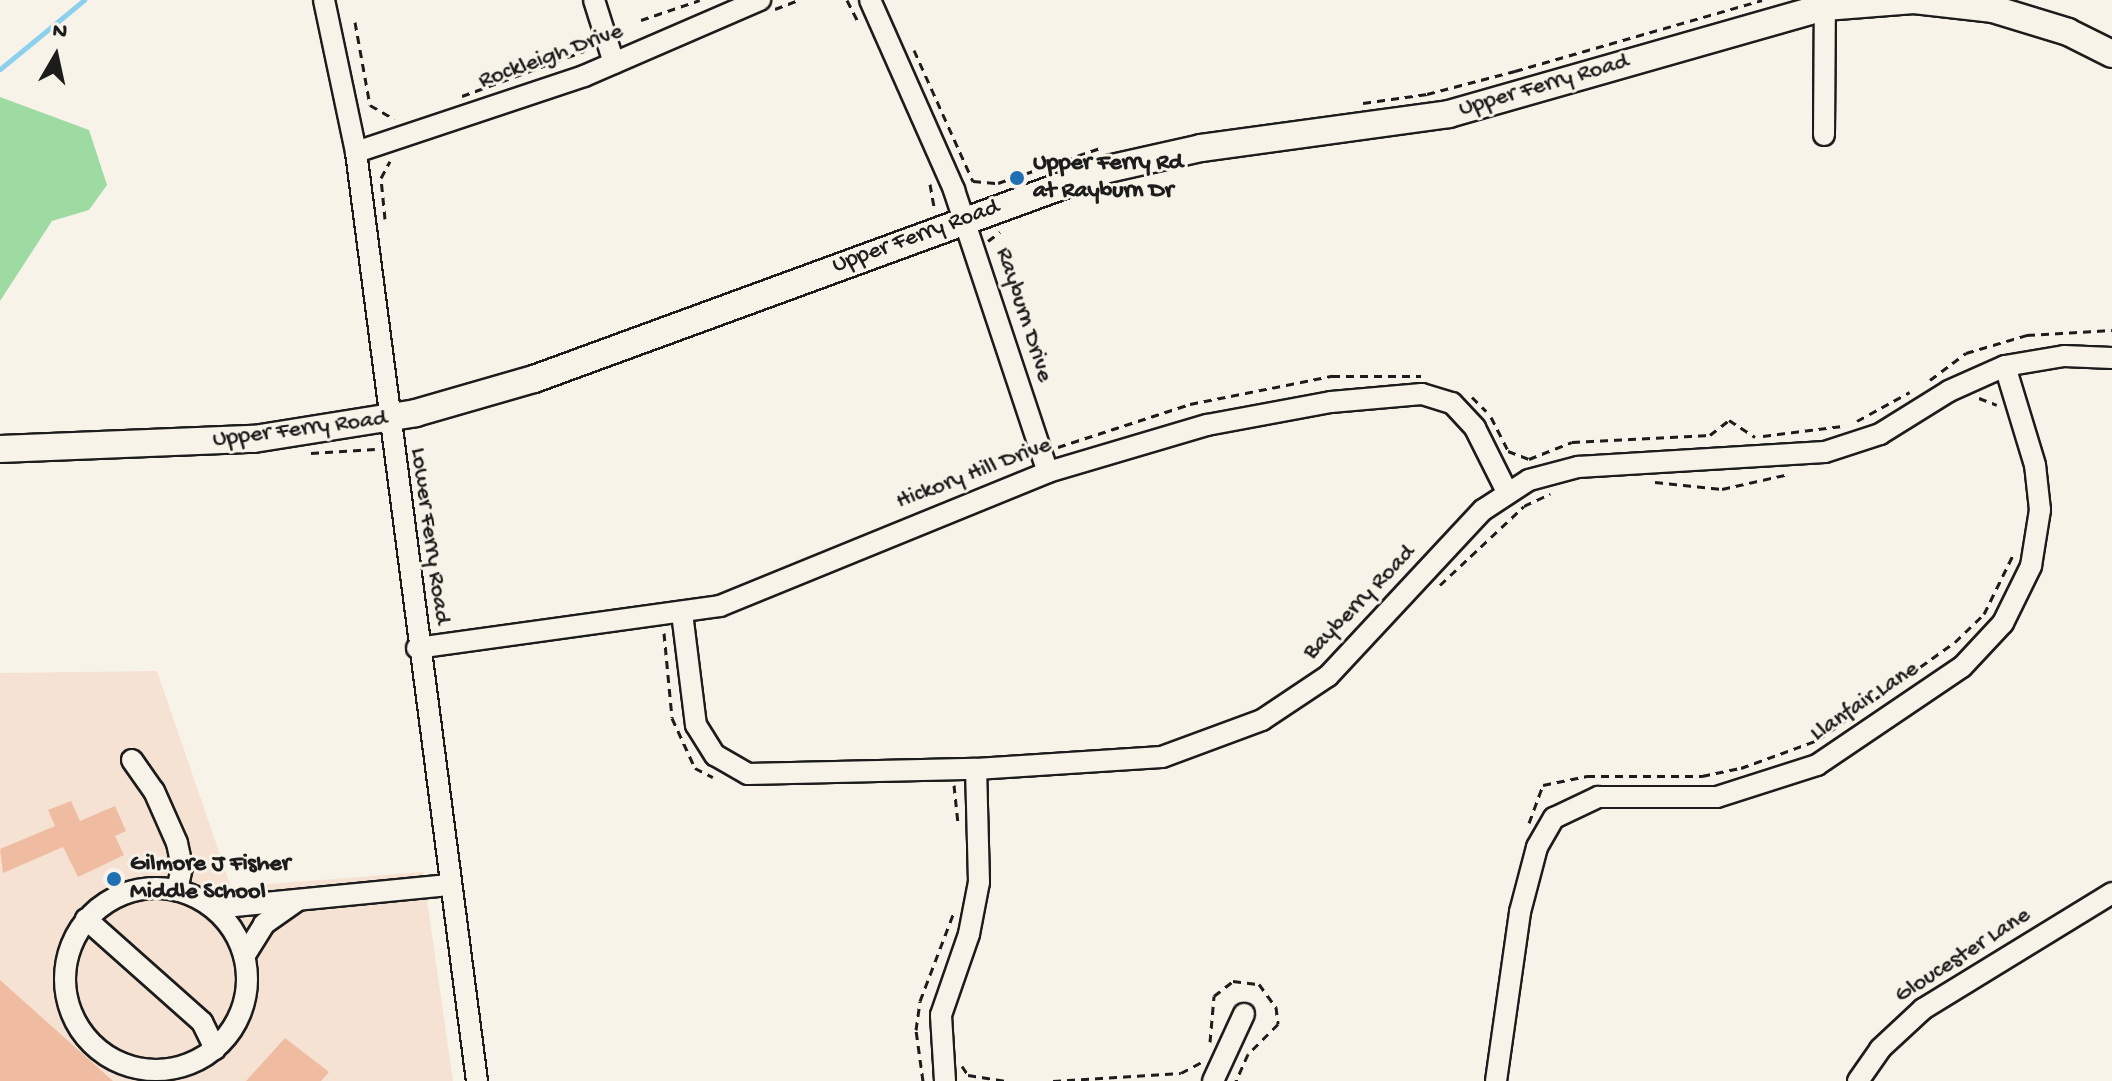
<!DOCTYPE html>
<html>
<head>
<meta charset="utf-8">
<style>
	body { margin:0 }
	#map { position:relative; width:2112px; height:1081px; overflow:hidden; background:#f7f3e8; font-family:"Gochi Hand",sans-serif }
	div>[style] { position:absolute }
	.built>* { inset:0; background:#f5e2d3 }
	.green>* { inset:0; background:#9ddba3 }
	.stream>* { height:5px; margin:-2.5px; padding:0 2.5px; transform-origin:2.5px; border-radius:2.5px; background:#8cd0ed }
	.building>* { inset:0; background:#efbca1 }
	.path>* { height:3px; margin-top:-1.5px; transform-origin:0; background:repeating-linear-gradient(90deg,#1c1c1c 0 8px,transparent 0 14px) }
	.roads { filter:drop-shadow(2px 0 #1c1c1c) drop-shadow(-2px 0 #1c1c1c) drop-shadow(0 2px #1c1c1c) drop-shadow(0 -2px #1c1c1c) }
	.minor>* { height:20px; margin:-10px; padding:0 10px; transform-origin:10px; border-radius:10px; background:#f7f3e8 }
	.minor>.ring { margin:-10px; padding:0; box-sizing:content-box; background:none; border:20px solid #f7f3e8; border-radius:50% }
	.major>* { height:26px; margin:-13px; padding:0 13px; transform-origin:13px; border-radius:13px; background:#f7f3e8 }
	.dots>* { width:22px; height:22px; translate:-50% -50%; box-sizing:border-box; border:4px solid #f7f3e8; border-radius:50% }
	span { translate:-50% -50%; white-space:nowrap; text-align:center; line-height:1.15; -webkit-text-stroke:6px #f7f3e8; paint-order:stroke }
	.street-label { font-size:24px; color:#1c1c1c }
	.poi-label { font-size:24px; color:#1c1c1c; font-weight:700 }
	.left { translate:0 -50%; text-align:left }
	.north { position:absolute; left:16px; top:16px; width:80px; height:80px; -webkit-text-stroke:6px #f7f3e8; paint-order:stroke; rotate:9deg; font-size:22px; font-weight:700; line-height:32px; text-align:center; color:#1c1c1c }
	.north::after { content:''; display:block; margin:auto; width:28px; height:36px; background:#1c1c1c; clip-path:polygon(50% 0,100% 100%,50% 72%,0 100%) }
</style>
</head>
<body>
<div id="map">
	<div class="built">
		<div style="clip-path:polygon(157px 671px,231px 887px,423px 872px,453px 1081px,0 1081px,0 673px)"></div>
	</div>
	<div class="green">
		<div style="clip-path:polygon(0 97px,89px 130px,107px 185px,89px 210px,52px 221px,0 301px)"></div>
	</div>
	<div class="stream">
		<div style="left:0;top:69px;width:109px;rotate:-39.4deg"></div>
	</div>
	<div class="building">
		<div style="clip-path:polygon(71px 801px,80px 821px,115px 806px,126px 831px,115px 836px,124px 855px,78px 877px,63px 847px,3px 873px,0 849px,55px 826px,48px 810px)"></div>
		<div style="clip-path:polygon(0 980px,113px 1081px,0 1081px)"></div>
		<div style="clip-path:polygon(285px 1038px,329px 1072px,321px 1081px,246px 1081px)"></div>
	</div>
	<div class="path">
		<div style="left:847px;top:0;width:25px;rotate:63deg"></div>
		<div style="left:775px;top:9px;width:25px;rotate:-21deg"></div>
		<div style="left:641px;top:20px;width:62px;rotate:-18.7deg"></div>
		<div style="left:355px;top:22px;width:84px;rotate:79.8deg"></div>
		<div style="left:370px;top:105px;width:28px;rotate:30deg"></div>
		<div style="left:914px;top:50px;width:144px;rotate:65.8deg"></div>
		<div style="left:973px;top:181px;width:25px;rotate:5deg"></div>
		<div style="left:998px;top:183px;width:108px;rotate:-18.9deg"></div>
		<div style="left:462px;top:96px;width:130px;rotate:-20.2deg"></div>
		<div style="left:584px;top:51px;width:14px;rotate:-82deg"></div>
		<div style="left:1363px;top:103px;width:65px;rotate:-8deg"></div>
		<div style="left:1427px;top:94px;width:91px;rotate:-14.6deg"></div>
		<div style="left:1515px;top:71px;width:257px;rotate:-16deg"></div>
		<div style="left:930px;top:184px;width:28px;rotate:80deg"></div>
		<div style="left:385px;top:219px;width:41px;rotate:-95.6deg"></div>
		<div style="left:381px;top:178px;width:19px;rotate:-62deg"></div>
		<div style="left:988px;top:241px;width:15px;rotate:-37deg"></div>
		<div style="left:1930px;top:380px;width:45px;rotate:-36.9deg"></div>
		<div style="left:1966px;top:353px;width:64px;rotate:-16.4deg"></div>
		<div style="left:2027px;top:335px;width:85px;rotate:-3.4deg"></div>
		<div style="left:1472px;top:397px;width:20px;rotate:45deg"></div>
		<div style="left:1979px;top:398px;width:19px;rotate:21deg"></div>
		<div style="left:1491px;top:417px;width:38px;rotate:63deg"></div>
		<div style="left:1508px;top:451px;width:22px;rotate:21deg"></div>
		<div style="left:1529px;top:459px;width:46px;rotate:-21.6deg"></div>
		<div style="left:1572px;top:442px;width:138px;rotate:-2.9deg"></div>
		<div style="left:1710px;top:435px;width:24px;rotate:-38deg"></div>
		<div style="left:1729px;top:420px;width:31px;rotate:33deg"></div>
		<div style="left:1857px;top:421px;width:60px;rotate:-28.7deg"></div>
		<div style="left:1763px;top:436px;width:80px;rotate:-7.2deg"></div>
		<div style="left:1058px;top:447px;width:139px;rotate:-18deg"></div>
		<div style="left:1190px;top:404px;width:145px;rotate:-11.2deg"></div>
		<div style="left:1332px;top:376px;width:89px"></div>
		<div style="left:311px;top:453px;width:64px;rotate:-3.6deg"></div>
		<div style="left:1655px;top:482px;width:67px;rotate:6deg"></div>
		<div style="left:1722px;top:489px;width:69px;rotate:-12.6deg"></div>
		<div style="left:1440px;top:585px;width:115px;rotate:-43.2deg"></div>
		<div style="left:1524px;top:506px;width:29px;rotate:-25deg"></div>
		<div style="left:664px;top:633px;width:85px;rotate:84.6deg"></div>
		<div style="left:672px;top:718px;width:55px;rotate:65.3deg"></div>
		<div style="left:695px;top:768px;width:20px;rotate:27deg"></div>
		<div style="left:954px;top:785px;width:37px;rotate:84deg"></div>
		<div style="left:1529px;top:823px;width:40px;rotate:-69.8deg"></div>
		<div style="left:1543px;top:785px;width:45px;rotate:-11.6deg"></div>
		<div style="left:1587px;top:776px;width:115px"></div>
		<div style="left:1702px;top:776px;width:40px;rotate:-12deg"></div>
		<div style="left:1741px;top:768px;width:82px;rotate:-20deg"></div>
		<div style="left:1818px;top:740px;width:168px;rotate:-35.6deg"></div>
		<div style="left:1955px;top:642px;width:40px;rotate:-44deg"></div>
		<div style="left:1984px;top:614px;width:66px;rotate:-63.8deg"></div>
		<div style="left:1210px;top:1042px;width:46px;rotate:-85deg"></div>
		<div style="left:1214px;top:996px;width:24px;rotate:-38deg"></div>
		<div style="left:1233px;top:981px;width:26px;rotate:7deg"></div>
		<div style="left:1259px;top:984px;width:29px;rotate:54deg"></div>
		<div style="left:1276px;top:1007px;width:17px;rotate:83deg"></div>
		<div style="left:1278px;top:1024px;width:42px;rotate:135deg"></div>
		<div style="left:1248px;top:1054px;width:30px;rotate:114deg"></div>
		<div style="left:962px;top:1066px;width:11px;rotate:56deg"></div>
		<div style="left:968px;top:1075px;width:37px;rotate:9deg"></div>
		<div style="left:923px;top:1081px;width:51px;rotate:-97.8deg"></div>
		<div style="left:916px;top:1030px;width:29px;rotate:-82deg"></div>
		<div style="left:920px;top:1001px;width:95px;rotate:-69.1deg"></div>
		<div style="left:1053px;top:1081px;width:128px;rotate:-3.6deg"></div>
		<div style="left:1181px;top:1073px;width:24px;rotate:-28deg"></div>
	</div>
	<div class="roads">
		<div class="minor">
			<div style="left:324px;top:0;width:155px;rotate:78.1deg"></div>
			<div style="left:356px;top:152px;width:937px;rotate:82.58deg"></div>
			<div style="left:594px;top:0;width:66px;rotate:72.4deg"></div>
			<div style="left:870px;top:0;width:208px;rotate:66.1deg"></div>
			<div style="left:954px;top:190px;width:297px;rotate:71.6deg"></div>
			<div style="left:1824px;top:135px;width:128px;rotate:-89.6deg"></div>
			<div style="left:356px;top:152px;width:240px;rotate:-18.4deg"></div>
			<div style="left:584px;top:76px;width:192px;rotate:-23.4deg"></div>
			<div style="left:682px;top:613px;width:113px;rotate:82.9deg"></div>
			<div style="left:696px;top:725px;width:36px;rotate:58deg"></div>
			<div style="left:715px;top:755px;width:38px;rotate:30deg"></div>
			<div style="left:748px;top:774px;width:228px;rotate:-1.3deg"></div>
			<div style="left:976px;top:769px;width:186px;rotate:-3.7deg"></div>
			<div style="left:1162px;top:757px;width:107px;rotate:-20.3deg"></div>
			<div style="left:1262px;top:720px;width:79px;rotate:-33.7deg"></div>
			<div style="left:1328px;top:676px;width:227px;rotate:-47deg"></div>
			<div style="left:1483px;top:510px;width:55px;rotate:-33.1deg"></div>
			<div style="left:1529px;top:480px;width:51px;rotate:-14.9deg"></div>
			<div style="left:1578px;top:467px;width:247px;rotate:-3.5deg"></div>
			<div style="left:1825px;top:452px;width:58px;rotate:-18.1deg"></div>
			<div style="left:1880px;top:434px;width:81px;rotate:-31.9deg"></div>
			<div style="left:1949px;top:391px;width:61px;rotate:-24.1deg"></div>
			<div style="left:2005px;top:366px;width:60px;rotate:-9.6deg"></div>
			<div style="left:2064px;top:356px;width:48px;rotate:2.4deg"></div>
			<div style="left:417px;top:648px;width:306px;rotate:-7.9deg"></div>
			<div style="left:720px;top:606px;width:354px;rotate:-22.2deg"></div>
			<div style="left:1048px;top:472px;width:166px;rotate:-16.5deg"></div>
			<div style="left:1207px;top:425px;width:126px;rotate:-10.5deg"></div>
			<div style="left:1331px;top:402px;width:91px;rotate:-5deg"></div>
			<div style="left:1422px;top:394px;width:31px;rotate:17deg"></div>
			<div style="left:1452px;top:403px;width:34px;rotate:47deg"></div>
			<div style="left:1475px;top:428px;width:72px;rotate:63.4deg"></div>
			<div style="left:132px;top:760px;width:38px;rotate:55deg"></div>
			<div style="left:154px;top:791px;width:57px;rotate:66.1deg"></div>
			<div style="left:177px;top:843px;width:25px;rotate:78deg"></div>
			<div style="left:182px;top:867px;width:24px;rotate:102deg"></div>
			<div class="ring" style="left:65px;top:888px;width:162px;height:162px"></div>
			<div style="left:214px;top:908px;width:236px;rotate:-5.6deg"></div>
			<div style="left:86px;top:919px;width:155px;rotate:41.6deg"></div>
			<div style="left:202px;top:1022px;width:30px;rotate:64deg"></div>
			<div style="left:245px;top:955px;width:36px;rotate:-58deg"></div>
			<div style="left:264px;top:924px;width:39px;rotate:-35deg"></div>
			<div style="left:945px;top:1081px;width:66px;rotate:-93.5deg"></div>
			<div style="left:941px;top:1015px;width:86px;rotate:-70.9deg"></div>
			<div style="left:969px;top:934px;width:53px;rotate:-79.1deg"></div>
			<div style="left:979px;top:882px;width:113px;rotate:-91.5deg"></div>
			<div style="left:1213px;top:1081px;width:74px;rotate:-65.2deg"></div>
			<div style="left:1496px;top:1081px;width:171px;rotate:-81.9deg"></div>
			<div style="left:1520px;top:912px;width:67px;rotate:-75.3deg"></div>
			<div style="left:1537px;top:847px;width:34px;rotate:-60deg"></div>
			<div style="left:1554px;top:818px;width:49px;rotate:-25.5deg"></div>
			<div style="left:1598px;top:797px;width:119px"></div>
			<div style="left:1717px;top:797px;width:105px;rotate:-17.7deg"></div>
			<div style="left:1817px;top:765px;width:175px;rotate:-34.1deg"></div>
			<div style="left:1962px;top:667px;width:60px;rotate:-47deg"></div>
			<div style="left:2003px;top:623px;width:64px;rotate:-63.8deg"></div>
			<div style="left:2031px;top:566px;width:57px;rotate:-80.9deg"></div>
			<div style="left:2040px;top:510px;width:45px;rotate:-96.3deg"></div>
			<div style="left:2035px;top:465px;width:103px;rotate:-106.9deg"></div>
			<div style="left:1858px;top:1081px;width:39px;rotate:-55deg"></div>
			<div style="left:1880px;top:1049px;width:59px;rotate:-42.9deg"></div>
			<div style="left:1923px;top:1009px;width:222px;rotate:-31.5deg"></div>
		</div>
		<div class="major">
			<div style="left:0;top:449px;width:254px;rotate:-2.3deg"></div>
			<div style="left:254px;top:439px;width:164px;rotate:-9.1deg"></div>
			<div style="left:416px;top:413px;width:123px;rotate:-16.1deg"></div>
			<div style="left:534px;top:379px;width:611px;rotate:-20.1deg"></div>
			<div style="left:1108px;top:169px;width:95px;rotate:-12.7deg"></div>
			<div style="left:1201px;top:148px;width:250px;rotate:-7.8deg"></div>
			<div style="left:1449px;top:114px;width:391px;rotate:-15.9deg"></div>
			<div style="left:1825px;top:7px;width:89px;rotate:-4.5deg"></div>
			<div style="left:1914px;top:0;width:80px;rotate:6.5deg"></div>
			<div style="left:1993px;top:9px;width:78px;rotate:17deg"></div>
			<div style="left:2068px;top:32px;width:49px;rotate:26.6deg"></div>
		</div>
	</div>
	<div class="dots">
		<div style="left:1017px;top:178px;background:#1f6fb2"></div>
		<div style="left:114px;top:879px;background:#1f6fb2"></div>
	</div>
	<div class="street-label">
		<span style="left:551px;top:57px;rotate:-20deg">Rockleigh Drive</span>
		<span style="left:1544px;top:86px;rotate:-16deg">Upper Ferry Road</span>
		<span style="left:916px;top:237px;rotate:-20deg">Upper Ferry Road</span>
		<span style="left:1023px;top:315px;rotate:72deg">Rayburn Drive</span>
		<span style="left:300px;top:430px;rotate:-7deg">Upper Ferry Road</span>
		<span style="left:974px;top:474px;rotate:-21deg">Hickory Hill Drive</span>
		<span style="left:429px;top:536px;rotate:82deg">Lower Ferry Road</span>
		<span style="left:1360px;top:603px;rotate:-46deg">Bayberry Road</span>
		<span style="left:1865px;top:702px;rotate:-34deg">Llanfair Lane</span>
		<span style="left:1963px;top:956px;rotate:-33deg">Gloucester Lane</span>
	</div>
	<div class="poi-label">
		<span class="left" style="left:1033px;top:178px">Upper Ferry Rd<br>at Rayburn Dr</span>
		<span class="left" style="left:130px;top:879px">Gilmore J Fisher<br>Middle School</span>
	</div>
	<div class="north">N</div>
</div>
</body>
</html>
